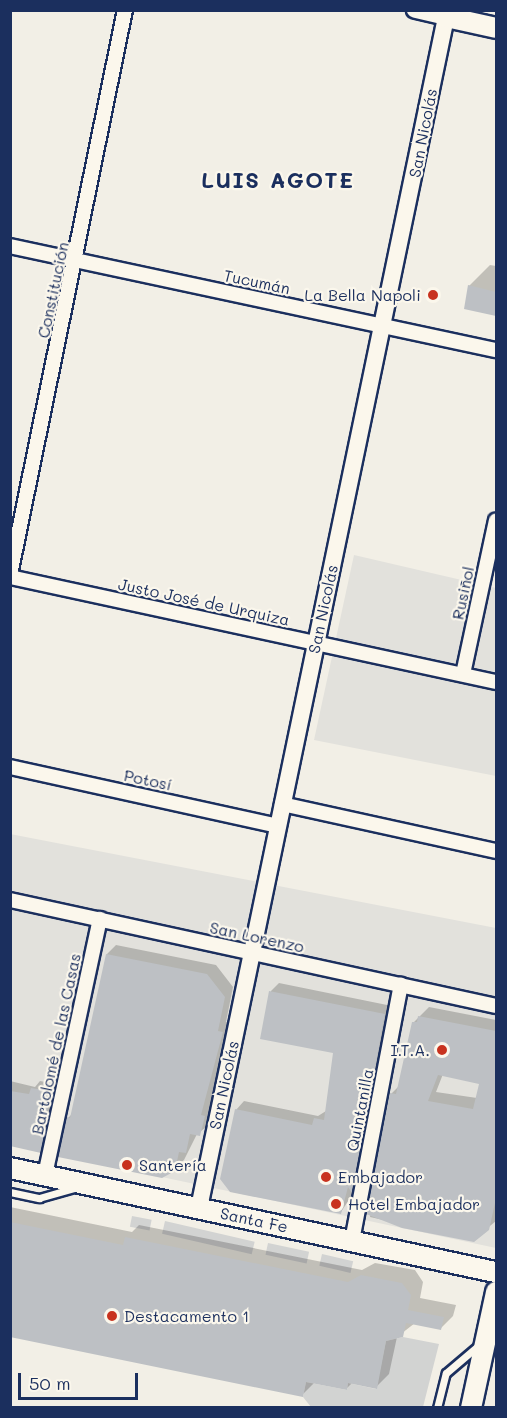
<!DOCTYPE html>
<html>
<head>
<meta charset="utf-8">
<style>
	body { margin:0 }
	#map { position:relative; width:507px; height:1418px; overflow:hidden; background:#f2efe6; font-family:Mali,sans-serif }
	div>[style] { position:absolute }
	.built>* { inset:0; background:#e2e1dc }
	.green>* { inset:0; background:#d2d3d2; transform-origin:0 0 }
	.shadow>* { inset:0; background:#0003 }
	.building>* { inset:0; background:#bdc0c4 }
	.roads { filter:drop-shadow(2px 0 #1b2f5e) drop-shadow(-2px 0 #1b2f5e) drop-shadow(0 2px #1b2f5e) drop-shadow(0 -2px #1b2f5e) }
	.service>* { height:7px; margin:-3.5px; padding:0 3.5px; transform-origin:3.5px; border-radius:3.5px; background:#fbf7ec }
	.minor>* { height:14px; margin:-7px; padding:0 7px; transform-origin:7px; border-radius:7px; background:#fbf7ec }
	.tertiary>* { height:16px; margin:-8px; padding:0 8px; transform-origin:8px; border-radius:8px; background:#fbf7ec }
	.secondary>* { height:20px; margin:-10px; padding:0 10px; transform-origin:10px; border-radius:10px; background:#fbf7ec }
	.dots>* { width:16px; height:16px; translate:-50% -50%; box-sizing:border-box; border:3px solid #fbf7ec; border-radius:50% }
	span { translate:-50% -50%; white-space:nowrap; text-align:center; line-height:1.15; -webkit-text-stroke:4.5px #fbf7ec; paint-order:stroke }
	.street-label { font-size:16px; color:#1b2f5e }
	.poi-label { font-size:16px; color:#1b2f5e }
	.right { translate:-100% -50%; text-align:right }
	.left { translate:0 -50%; text-align:left }
	.district-label { font-size:22px; color:#1b2f5e; font-weight:700; letter-spacing:1.5px }
	.frame { position:absolute; inset:0; border:12px solid #1b2f5e; pointer-events:none }
	.scale { position:absolute; left:18px; top:1373px; width:120px; height:27px; box-sizing:border-box; border:3px solid #1b2f5e; border-top:0; padding-left:8px; font-size:18px; line-height:21px; white-space:nowrap; color:#1b2f5e; -webkit-text-stroke:4px #fbf7ec; paint-order:stroke }
</style>
</head>
<body>
<div id="map">
	<div class="built">
		<div style="clip-path:polygon(354px 555px,496px 588px,496px 776px,314px 740px)"></div>
		<div style="clip-path:polygon(10px 834px,496px 928px,496px 1248px,11px 1145px)"></div>
	</div>
	<div class="green">
		<div style="left:132px;top:1216px;width:20px;height:11px;rotate:11deg"></div>
		<div style="left:165px;top:1221px;width:92px;height:13px;rotate:13deg"></div>
		<div style="left:268px;top:1243px;width:42px;height:12px;rotate:12deg"></div>
		<div style="left:322px;top:1254px;width:32px;height:12px;rotate:13deg"></div>
		<div style="clip-path:polygon(403px 1337px,439px 1344px,423px 1407px,311px 1407px,303px 1397px,306px 1382px,347px 1390px,348px 1383px,376px 1389px,386px 1341px)"></div>
	</div>
	<div class="shadow">
		<div style="clip-path:polygon(490px 265px,496px 266px,496px 315px,465px 308px,469px 286px)"></div>
		<div style="clip-path:polygon(116px 945px,216px 965px,233px 987px,226px 1022px,231px 1023px,210px 1106px,213px 1106px,209px 1125px,197px 1134px,184px 1160px,162px 1177px,60px 1156px,68px 1118px,73px 1113px,107px 954px)"></div>
		<div style="clip-path:polygon(279px 983px,392px 1006px,360px 1183px,341px 1212px,236px 1110px,244px 1101px,318px 1116px,326px 1111px,334px 1052px,262px 1038px,271px 991px)"></div>
		<div style="clip-path:polygon(evenodd,429px 1007px,496px 1020px,496px 1221px,473px 1240px,370px 1217px,391px 1094px,400px 1085px,413px 1023px,429px 1007px,443px 1074px,480px 1083px,477px 1098px,436px 1092px,443px 1074px)"></div>
		<div style="clip-path:polygon(10px 1081px,35px 1087px,40px 1081px,57px 1084px,48px 1144px,40px 1151px,10px 1145px)"></div>
		<div style="clip-path:polygon(10px 1207px,132px 1232px,139px 1225px,362px 1270px,375px 1263px,415px 1270px,423px 1282px,420px 1298px,456px 1305px,453px 1316px,441px 1328px,415px 1323px,397px 1337px,389px 1374px,376px 1387px,353px 1382px,347px 1388px,315px 1382px,302px 1395px,10px 1335px)"></div>
	</div>
	<div class="building">
		<div style="clip-path:polygon(468px 285px,496px 292px,496px 316px,464px 309px)"></div>
		<div style="clip-path:polygon(106px 954px,207px 974px,225px 997px,218px 1031px,223px 1032px,201px 1115px,205px 1116px,200px 1136px,190px 1134px,186px 1153px,179px 1152px,175px 1171px,162px 1178px,58px 1157px,67px 1117px,70px 1118px)"></div>
		<div style="clip-path:polygon(269px 991px,385px 1014px,352px 1193px,348px 1187px,341px 1214px,230px 1192px,220px 1179px,235px 1109px,312px 1125px,314px 1118px,324px 1120px,333px 1053px,260px 1039px)"></div>
		<div style="clip-path:polygon(evenodd,418px 1016px,496px 1031px,495px 1203px,489px 1230px,474px 1242px,402px 1228px,366px 1214px,390px 1093px,396px 1094px,412px 1022px,417px 1022px,418px 1016px,438px 1075px,479px 1084px,473px 1109px,428px 1101px,438px 1075px)"></div>
		<div style="clip-path:polygon(31px 1088px,50px 1091px,41px 1153px,10px 1146px,10px 1091px,29px 1094px)"></div>
		<div style="clip-path:polygon(10px 1222px,123px 1245px,125px 1237px,348px 1282px,361px 1275px,402px 1283px,411px 1295px,408px 1310px,444px 1317px,441px 1330px,406px 1323px,403px 1337px,386px 1341px,377px 1389px,348px 1383px,347px 1390px,306px 1382px,303px 1397px,10px 1337px)"></div>
	</div>
	<div class="roads">
		<div class="service">
			<div style="left:10px;top:1192px;width:30px;rotate:12deg"></div>
			<div style="left:39px;top:1198px;width:37px;rotate:-16deg"></div>
			<div style="left:437px;top:1408px;width:36px;rotate:-76deg"></div>
			<div style="left:446px;top:1373px;width:43px;rotate:-40.3deg"></div>
		</div>
		<div class="minor">
			<div style="left:10px;top:246px;width:497px;rotate:12.1deg"></div>
			<div style="left:10px;top:575px;width:577px;rotate:-78.5deg"></div>
			<div style="left:10px;top:577px;width:497px;rotate:12.2deg"></div>
			<div style="left:463px;top:674px;width:157px;rotate:-77.9deg"></div>
			<div style="left:10px;top:767px;width:274px;rotate:12.4deg"></div>
			<div style="left:282px;top:804px;width:219px;rotate:12.4deg"></div>
			<div style="left:10px;top:900px;width:497px;rotate:12.3deg"></div>
			<div style="left:45px;top:1175px;width:262px;rotate:-77.9deg"></div>
			<div style="left:352px;top:1241px;width:261px;rotate:-79.2deg"></div>
		</div>
		<div class="tertiary">
			<div style="left:199px;top:1208px;width:1216px;rotate:-78.28deg"></div>
			<div style="left:446px;top:17px;width:32px;rotate:-167deg"></div>
		</div>
		<div class="secondary">
			<div style="left:447px;top:10px;width:7px;rotate:98deg"></div>
			<div style="left:446px;top:17px;width:51px;rotate:12.4deg"></div>
			<div style="left:10px;top:1168px;width:497px;rotate:12.1deg"></div>
			<div style="left:471px;top:1408px;width:119px;rotate:-77.8deg"></div>
		</div>
	</div>
	<div class="dots">
		<div style="left:433px;top:295px;background:#c8321e"></div>
		<div style="left:442px;top:1050px;background:#c8321e"></div>
		<div style="left:127px;top:1165px;background:#c8321e"></div>
		<div style="left:326px;top:1177px;background:#c8321e"></div>
		<div style="left:336px;top:1204px;background:#c8321e"></div>
		<div style="left:112px;top:1316px;background:#c8321e"></div>
	</div>
	<div class="street-label">
		<span style="left:423px;top:133px;rotate:-79deg">San Nicolás</span>
		<span style="left:257px;top:282px;rotate:12deg">Tucumán</span>
		<span style="left:53px;top:290px;rotate:-78deg">Constitución</span>
		<span style="left:463px;top:593px;rotate:-78deg">Rusiñol</span>
		<span style="left:204px;top:602px;rotate:12deg">Justo José de Urquiza</span>
		<span style="left:323px;top:609px;rotate:-78deg">San Nicolás</span>
		<span style="left:148px;top:780px;rotate:12deg">Potosí</span>
		<span style="left:257px;top:937px;rotate:12deg">San Lorenzo</span>
		<span style="left:56px;top:1044px;rotate:-78deg">Bartolomé de las Casas</span>
		<span style="left:224px;top:1085px;rotate:-78deg">San Nicolás</span>
		<span style="left:360px;top:1110px;rotate:-79deg">Quintanilla</span>
		<span style="left:254px;top:1220px;rotate:12deg">Santa Fe</span>
	</div>
	<div class="poi-label">
		<span class="right" style="left:421px;top:295px">La Bella Napoli</span>
		<span class="right" style="left:430px;top:1050px">I.T.A.</span>
		<span class="left" style="left:139px;top:1165px">Santería</span>
		<span class="left" style="left:338px;top:1177px">Embajador</span>
		<span class="left" style="left:348px;top:1204px">Hotel Embajador</span>
		<span class="left" style="left:124px;top:1316px">Destacamento 1</span>
	</div>
	<div class="district-label">
		<span style="left:278px;top:180px">LUIS AGOTE</span>
	</div>
	<div class="frame"></div>
	<div class="scale">50 m</div>
</div>
</body>
</html>
